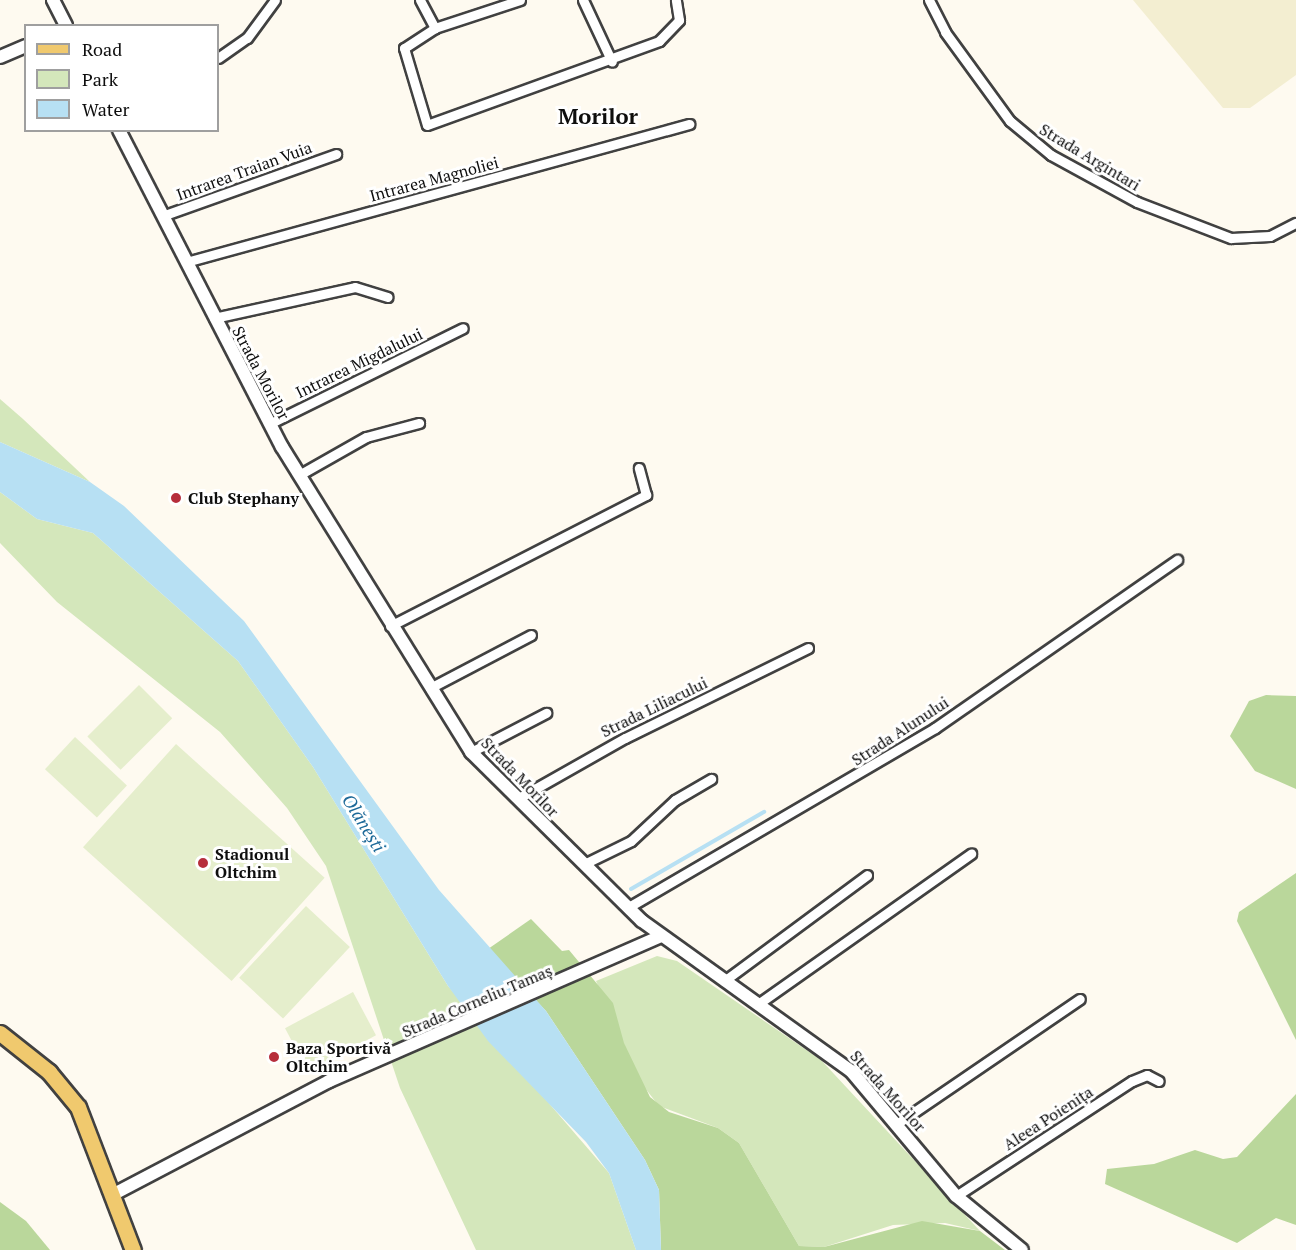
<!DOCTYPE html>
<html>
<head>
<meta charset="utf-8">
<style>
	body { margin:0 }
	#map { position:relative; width:1296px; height:1250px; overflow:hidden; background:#fefaf0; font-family:"PT Serif",serif }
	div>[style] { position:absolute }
	.farmland>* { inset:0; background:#f3eed1 }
	.green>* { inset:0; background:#d4e7bb }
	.forest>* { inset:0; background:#bad79b }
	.pitch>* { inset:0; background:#e5eecc; transform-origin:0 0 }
	.water>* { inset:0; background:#b7e0f3 }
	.stream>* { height:4px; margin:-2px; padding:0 2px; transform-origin:2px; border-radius:2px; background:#b7e0f3 }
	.roads { filter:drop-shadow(2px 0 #414141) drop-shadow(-2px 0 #414141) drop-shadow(0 2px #414141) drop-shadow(0 -2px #414141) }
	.minor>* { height:9px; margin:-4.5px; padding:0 4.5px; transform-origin:4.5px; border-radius:4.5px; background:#fff }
	.tertiary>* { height:12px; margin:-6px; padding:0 6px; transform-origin:6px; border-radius:6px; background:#fff }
	.primary>* { height:15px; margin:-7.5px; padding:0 7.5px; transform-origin:7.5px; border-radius:7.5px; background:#f0c96e }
	.dots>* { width:16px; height:16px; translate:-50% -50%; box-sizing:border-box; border:3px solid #fff; border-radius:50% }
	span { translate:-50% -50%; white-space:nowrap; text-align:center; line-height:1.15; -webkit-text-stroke:6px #fff; paint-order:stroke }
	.street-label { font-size:16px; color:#0e0e0e }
	.poi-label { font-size:16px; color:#0e0e0e; font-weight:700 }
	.left { translate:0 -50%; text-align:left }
	.water-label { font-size:18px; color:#1e6a99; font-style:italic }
	.district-label { font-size:22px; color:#0e0e0e; font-weight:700 }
	.legend { position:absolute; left:24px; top:24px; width:195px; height:108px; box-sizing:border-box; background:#fff; border:2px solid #9f9f9f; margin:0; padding:8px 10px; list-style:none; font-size:18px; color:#0e0e0e }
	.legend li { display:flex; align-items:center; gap:12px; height:30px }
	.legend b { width:30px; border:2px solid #9f9f9f }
</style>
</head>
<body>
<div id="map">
	<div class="farmland">
		<div style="clip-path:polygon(1133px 0,1296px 0,1296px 75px,1250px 108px,1223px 108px)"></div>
	</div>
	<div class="green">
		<div style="clip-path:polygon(0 399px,23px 419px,90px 482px,0 442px)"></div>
		<div style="clip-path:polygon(0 492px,37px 519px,93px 533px,238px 661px,313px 767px,448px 986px,609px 1173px,636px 1250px,476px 1250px,400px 1088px,326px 866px,287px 808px,220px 732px,57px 602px,0 543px)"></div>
		<div style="clip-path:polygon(657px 956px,677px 961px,821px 1060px,980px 1231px,945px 1223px,893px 1225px,824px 1247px,799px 1246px,739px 1143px,718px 1128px,659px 1106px,641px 1083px,596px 981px)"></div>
	</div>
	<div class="forest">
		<div style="clip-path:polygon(1266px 695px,1296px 696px,1296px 789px,1255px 771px,1230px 736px,1249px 701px)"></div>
		<div style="clip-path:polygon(1296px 873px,1296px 1040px,1237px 921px,1239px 912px)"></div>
		<div style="clip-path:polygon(531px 919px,562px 951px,569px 950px,613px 1003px,624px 1043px,650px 1097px,669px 1112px,718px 1128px,739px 1143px,799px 1246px,824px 1247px,922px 1221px,980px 1231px,1005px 1250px,661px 1250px,659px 1190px,645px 1160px,546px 1011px,488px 949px)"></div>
		<div style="clip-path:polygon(1296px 1094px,1296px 1225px,1276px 1218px,1237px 1243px,1105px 1184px,1107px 1169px,1154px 1164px,1195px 1150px,1223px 1159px,1237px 1157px)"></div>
		<div style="clip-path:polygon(0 1202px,26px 1221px,50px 1250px,0 1250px)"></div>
	</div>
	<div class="pitch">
		<div style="left:139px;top:685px;width:47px;height:73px;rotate:45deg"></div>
		<div style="left:75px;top:737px;width:71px;height:44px;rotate:43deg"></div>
		<div style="left:176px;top:744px;width:200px;height:139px;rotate:42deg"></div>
		<div style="left:306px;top:906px;width:60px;height:98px;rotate:43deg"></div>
		<div style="left:353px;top:992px;width:49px;height:77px;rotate:62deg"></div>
	</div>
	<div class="water">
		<div style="clip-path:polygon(0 442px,90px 482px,124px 506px,244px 621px,439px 890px,546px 1011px,645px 1160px,659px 1190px,661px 1250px,636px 1250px,609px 1173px,586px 1142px,488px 1041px,448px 986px,313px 767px,238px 661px,93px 533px,37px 519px,0 492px)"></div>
	</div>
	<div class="stream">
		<div style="left:631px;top:889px;width:154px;rotate:-30.1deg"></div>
	</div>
	<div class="roads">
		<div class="minor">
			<div style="left:420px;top:0;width:32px;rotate:62deg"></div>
			<div style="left:520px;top:0;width:89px;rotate:161.8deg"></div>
			<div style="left:435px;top:28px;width:37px;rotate:147deg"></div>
			<div style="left:404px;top:48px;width:80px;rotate:73.4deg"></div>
			<div style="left:427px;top:125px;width:247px;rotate:-19.9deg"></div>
			<div style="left:659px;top:41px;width:29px;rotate:-46deg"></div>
			<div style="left:679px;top:20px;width:20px;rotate:-99deg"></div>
			<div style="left:583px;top:0;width:68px;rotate:64.9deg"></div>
			<div style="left:929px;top:0;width:36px;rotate:63deg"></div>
			<div style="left:945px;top:32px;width:110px;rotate:53.9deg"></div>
			<div style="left:1010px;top:121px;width:53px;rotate:39.7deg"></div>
			<div style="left:1051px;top:155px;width:98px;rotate:28.7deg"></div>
			<div style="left:1137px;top:202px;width:101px;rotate:21deg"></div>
			<div style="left:1231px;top:238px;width:39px;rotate:-3deg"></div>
			<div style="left:1270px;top:236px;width:29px;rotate:-27deg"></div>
			<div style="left:218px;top:58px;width:35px;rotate:-35deg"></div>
			<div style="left:247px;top:38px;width:47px;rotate:-53.6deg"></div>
			<div style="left:162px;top:216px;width:185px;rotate:-19.6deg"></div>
			<div style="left:186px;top:262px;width:522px;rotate:-15.34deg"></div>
			<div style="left:214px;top:318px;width:144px;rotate:-12.4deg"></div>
			<div style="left:355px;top:287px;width:34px;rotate:17deg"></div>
			<div style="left:269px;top:424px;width:216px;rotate:-26.3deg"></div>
			<div style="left:299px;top:475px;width:77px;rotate:-29.6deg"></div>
			<div style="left:366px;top:437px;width:55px;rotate:-14.8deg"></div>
			<div style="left:390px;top:626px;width:288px;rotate:-27.1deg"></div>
			<div style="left:646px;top:495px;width:28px;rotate:-105deg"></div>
			<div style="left:430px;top:688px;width:114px;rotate:-27.7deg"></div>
			<div style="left:471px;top:752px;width:85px;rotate:-27.5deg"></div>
			<div style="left:517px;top:799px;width:124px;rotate:-29.5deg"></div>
			<div style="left:625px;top:738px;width:204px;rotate:-26.2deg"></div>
			<div style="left:584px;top:864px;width:52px;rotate:-26.1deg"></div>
			<div style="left:631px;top:841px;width:60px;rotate:-43deg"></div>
			<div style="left:675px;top:800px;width:42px;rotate:-30.3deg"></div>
			<div style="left:627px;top:908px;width:357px;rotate:-30.3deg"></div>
			<div style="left:935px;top:728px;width:295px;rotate:-34.8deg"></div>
			<div style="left:724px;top:981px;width:178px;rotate:-36.5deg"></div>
			<div style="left:758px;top:1004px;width:261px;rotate:-35.2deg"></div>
			<div style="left:898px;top:1123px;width:220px;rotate:-34.3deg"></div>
			<div style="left:956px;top:1196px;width:210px;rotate:-33.2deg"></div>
			<div style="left:1132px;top:1081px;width:16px;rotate:-22deg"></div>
			<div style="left:1147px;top:1075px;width:13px;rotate:27deg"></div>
		</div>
		<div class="tertiary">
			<div style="left:53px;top:0;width:29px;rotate:63deg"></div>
			<div style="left:0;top:57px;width:28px;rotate:-23deg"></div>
			<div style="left:119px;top:130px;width:356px;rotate:62.8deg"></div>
			<div style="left:282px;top:447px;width:359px;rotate:58.2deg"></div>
			<div style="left:471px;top:752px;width:240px;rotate:44.7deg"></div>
			<div style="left:642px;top:921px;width:257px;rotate:35.7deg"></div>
			<div style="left:851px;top:1071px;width:163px;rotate:50deg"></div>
			<div style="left:956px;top:1196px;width:85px;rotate:39.3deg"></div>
			<div style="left:114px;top:1194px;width:243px;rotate:-27.7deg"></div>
			<div style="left:329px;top:1081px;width:362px;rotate:-23.6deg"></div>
		</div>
		<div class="primary">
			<div style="left:0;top:1033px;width:63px;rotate:38.5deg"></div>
			<div style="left:49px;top:1072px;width:45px;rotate:50.4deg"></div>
			<div style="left:78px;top:1107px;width:153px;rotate:69deg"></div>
		</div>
	</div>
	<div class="dots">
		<div style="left:176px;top:498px;background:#b62e3c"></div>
		<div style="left:203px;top:863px;background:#b62e3c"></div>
		<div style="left:274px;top:1057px;background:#b62e3c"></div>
	</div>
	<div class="street-label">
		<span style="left:1090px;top:157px;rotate:31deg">Strada Argintari</span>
		<span style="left:244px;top:171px;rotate:-20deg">Intrarea Traian Vuia</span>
		<span style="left:434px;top:179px;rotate:-15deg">Intrarea Magnoliei</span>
		<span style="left:359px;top:363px;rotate:-26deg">Intrarea Migdalului</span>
		<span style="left:261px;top:373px;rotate:62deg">Strada Morilor</span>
		<span style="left:654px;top:707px;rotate:-26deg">Strada Liliacului</span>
		<span style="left:900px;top:731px;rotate:-33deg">Strada Alunului</span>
		<span style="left:520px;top:777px;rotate:46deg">Strada Morilor</span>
		<span style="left:477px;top:1001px;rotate:-23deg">Strada Corneliu Tamaș</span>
		<span style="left:888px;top:1091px;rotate:48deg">Strada Morilor</span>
		<span style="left:1048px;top:1118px;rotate:-33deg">Aleea Poienița</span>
	</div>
	<div class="poi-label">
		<span class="left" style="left:188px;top:498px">Club Stephany</span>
		<span class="left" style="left:215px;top:863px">Stadionul<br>Oltchim</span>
		<span class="left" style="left:286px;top:1057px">Baza Sportivă<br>Oltchim</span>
	</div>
	<div class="water-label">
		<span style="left:364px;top:823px;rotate:58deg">Olănești</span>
	</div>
	<div class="district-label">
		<span style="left:598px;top:116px">Morilor</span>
	</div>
	<ul class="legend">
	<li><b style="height:8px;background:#f0c96e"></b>Road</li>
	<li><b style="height:16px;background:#d4e7bb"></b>Park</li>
	<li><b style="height:16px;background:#b7e0f3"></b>Water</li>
	</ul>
</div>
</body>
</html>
